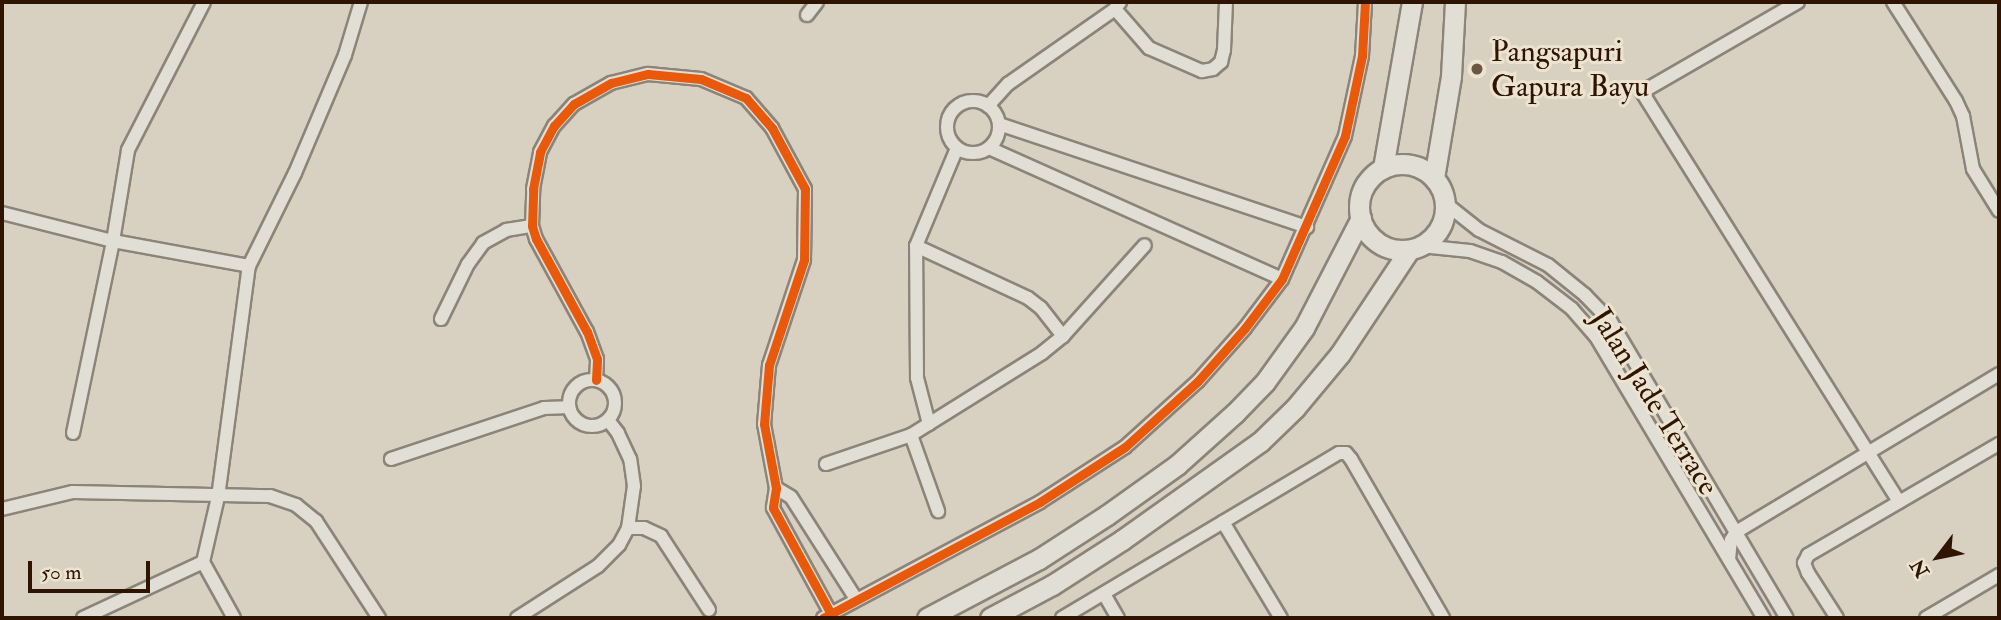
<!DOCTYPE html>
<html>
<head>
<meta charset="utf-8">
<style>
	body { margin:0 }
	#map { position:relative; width:2001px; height:620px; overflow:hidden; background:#d8d1c1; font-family:"IM FELL Double Pica",serif }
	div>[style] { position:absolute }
	.roads { filter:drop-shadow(2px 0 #8c8479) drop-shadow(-2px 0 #8c8479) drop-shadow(0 2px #8c8479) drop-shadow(0 -2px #8c8479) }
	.street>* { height:12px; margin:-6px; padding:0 6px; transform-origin:6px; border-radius:6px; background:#e1ded5 }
	.street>.ring { margin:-6px; padding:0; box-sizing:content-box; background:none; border:12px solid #e1ded5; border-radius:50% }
	.secondary>* { height:19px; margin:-9.5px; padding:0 9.5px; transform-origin:9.5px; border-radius:9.5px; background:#e1ded5 }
	.secondary>.ring { margin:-9.5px; padding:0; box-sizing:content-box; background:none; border:19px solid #e1ded5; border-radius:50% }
	.cycleway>* { height:9px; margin:-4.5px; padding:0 4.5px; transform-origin:4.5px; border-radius:4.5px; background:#e8590c }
	.dots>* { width:19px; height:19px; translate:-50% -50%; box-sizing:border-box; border:4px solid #ece4d0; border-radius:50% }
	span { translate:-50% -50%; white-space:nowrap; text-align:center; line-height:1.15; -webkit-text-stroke:6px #ece4d0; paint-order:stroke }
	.poi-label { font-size:30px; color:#301402 }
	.left { translate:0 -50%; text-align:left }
	.street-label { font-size:30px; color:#301402 }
	.frame { position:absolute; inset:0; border:4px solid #301402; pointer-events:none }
	.north { position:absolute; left:1903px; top:522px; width:70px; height:70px; -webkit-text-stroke:5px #ece4d0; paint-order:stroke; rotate:238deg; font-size:19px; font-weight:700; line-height:28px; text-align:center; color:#301402 }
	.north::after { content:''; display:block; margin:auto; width:24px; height:32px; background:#301402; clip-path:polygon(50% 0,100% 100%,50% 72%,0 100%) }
	.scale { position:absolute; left:28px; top:561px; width:122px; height:32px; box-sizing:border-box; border:4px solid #301402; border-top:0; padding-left:9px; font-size:21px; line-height:24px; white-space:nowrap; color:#301402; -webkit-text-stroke:5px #ece4d0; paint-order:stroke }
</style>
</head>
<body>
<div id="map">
	<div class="roads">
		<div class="street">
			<div style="left:1798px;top:2px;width:180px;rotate:150deg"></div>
			<div style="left:1642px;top:92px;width:484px;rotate:57.9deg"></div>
			<div style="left:1893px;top:2px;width:117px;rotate:57.5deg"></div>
			<div style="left:1956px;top:101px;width:17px;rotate:65deg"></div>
			<div style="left:1963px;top:116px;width:54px;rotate:79.3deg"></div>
			<div style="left:1973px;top:169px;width:49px;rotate:58.2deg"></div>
			<div style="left:1115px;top:9px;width:52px;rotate:48.9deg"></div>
			<div style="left:1149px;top:48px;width:58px;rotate:23.5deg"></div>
			<div style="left:1202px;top:71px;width:11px;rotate:-10deg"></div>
			<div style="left:1213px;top:69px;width:11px;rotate:-41deg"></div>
			<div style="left:1221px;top:62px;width:12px;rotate:-76deg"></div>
			<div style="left:1224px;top:50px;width:48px;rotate:-87.6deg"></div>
			<div style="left:807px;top:15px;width:16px;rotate:-52deg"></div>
			<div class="ring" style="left:947px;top:101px;width:40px;height:40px"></div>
			<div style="left:988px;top:106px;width:30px;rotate:-48deg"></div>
			<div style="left:1008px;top:84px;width:131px;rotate:-35deg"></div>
			<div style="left:1115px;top:9px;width:9px;rotate:-54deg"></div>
			<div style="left:999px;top:124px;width:325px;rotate:18.5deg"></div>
			<div style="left:989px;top:148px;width:321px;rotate:24.1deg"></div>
			<div style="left:1445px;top:203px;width:43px;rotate:38.5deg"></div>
			<div style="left:1479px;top:230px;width:77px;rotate:26.9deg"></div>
			<div style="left:1548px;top:265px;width:48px;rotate:39deg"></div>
			<div style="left:1585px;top:295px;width:37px;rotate:46deg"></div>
			<div style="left:1611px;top:322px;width:344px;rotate:59.3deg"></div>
			<div style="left:2px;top:213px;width:114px;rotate:14.2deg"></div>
			<div style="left:113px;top:241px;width:138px;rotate:10.4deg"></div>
			<div style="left:916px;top:246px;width:123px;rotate:24.9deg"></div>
			<div style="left:1028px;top:298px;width:16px;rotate:38deg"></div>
			<div style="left:1041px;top:308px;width:36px;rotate:52deg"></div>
			<div style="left:1421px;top:246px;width:49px;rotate:5.8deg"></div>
			<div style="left:1470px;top:251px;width:34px;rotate:19deg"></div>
			<div style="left:1502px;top:262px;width:40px;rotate:29.7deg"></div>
			<div style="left:1537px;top:282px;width:44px;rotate:37.6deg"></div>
			<div style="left:1572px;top:309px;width:35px;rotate:49deg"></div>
			<div style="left:1595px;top:335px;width:330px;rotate:59.2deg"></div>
			<div style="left:441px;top:319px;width:61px;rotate:-63.9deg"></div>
			<div style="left:468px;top:264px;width:26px;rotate:-54deg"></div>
			<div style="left:483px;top:243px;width:26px;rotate:-29deg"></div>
			<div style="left:506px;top:230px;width:26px;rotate:-9deg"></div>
			<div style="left:596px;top:380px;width:21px;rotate:-87deg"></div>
			<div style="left:597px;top:359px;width:29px;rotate:-110deg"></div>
			<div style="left:587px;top:332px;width:106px;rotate:-118.7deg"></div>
			<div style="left:536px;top:239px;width:14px;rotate:-107deg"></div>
			<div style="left:532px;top:226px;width:37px;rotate:-88deg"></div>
			<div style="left:533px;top:189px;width:38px;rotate:-79deg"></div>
			<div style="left:540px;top:152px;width:30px;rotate:-62deg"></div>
			<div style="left:554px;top:126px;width:30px;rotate:-48deg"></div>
			<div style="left:574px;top:104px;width:43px;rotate:-29.6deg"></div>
			<div style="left:611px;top:83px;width:38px;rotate:-14deg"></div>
			<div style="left:648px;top:74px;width:53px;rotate:5.4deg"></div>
			<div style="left:701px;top:79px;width:49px;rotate:22.9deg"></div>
			<div style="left:746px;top:98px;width:40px;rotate:49deg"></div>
			<div style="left:772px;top:128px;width:69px;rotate:61.6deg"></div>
			<div style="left:805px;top:189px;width:71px;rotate:90.8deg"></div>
			<div style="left:804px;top:260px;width:111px;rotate:108.4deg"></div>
			<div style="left:769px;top:365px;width:59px;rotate:94.8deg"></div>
			<div style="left:764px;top:424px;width:65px;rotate:79.4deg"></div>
			<div style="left:776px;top:488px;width:20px;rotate:99deg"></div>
			<div style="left:773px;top:508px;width:121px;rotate:61.3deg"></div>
			<div class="ring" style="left:569px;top:380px;width:34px;height:34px"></div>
			<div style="left:929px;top:424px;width:48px;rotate:-104.6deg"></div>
			<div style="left:917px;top:378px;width:132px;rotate:-90.4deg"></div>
			<div style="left:916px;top:246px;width:106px;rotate:-67.3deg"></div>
			<div style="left:73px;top:433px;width:196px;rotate:-78.2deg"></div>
			<div style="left:113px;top:241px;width:92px;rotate:-80.6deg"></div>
			<div style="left:128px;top:150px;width:166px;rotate:-62.8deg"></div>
			<div style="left:911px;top:435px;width:81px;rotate:70.4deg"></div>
			<div style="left:391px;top:459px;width:161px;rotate:-18.4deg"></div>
			<div style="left:544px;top:408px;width:25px;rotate:-2deg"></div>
			<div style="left:826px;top:464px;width:90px;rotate:-18.8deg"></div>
			<div style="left:911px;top:435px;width:155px;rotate:-32deg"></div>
			<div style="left:1042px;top:353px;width:27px;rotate:-39deg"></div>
			<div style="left:1063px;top:336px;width:122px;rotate:-48deg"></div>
			<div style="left:776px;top:488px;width:17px;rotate:31deg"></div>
			<div style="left:791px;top:497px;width:121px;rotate:57.5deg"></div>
			<div style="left:2px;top:509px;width:73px;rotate:-13.5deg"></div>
			<div style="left:73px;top:492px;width:197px;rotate:1.2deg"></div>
			<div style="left:270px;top:496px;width:28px;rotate:19deg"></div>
			<div style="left:296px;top:505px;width:26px;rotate:39deg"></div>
			<div style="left:316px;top:521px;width:116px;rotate:57deg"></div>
			<div style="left:1223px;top:522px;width:112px;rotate:58.9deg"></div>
			<div style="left:628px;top:528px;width:16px"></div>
			<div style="left:644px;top:528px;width:19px;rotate:25deg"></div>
			<div style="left:661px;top:536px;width:88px;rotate:57deg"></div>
			<div style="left:1729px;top:559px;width:19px;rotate:-84deg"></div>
			<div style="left:1731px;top:540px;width:9px;rotate:-58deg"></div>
			<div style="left:1736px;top:532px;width:307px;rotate:-31deg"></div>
			<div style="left:1104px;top:594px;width:28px;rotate:60deg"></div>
			<div style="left:83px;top:618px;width:132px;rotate:-25deg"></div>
			<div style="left:234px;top:618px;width:64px;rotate:-119deg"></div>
			<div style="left:203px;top:562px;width:67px;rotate:-77deg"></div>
			<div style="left:218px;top:497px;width:233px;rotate:-82.4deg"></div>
			<div style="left:249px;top:266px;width:104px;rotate:-63.7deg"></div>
			<div style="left:295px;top:173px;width:128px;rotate:-67deg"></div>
			<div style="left:345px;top:55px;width:55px;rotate:-73.2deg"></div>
			<div style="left:517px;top:618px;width:96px;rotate:-32.7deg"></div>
			<div style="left:598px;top:566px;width:30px;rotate:-45deg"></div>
			<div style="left:619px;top:545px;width:19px;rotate:-62deg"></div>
			<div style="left:628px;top:528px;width:42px;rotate:-81.9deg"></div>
			<div style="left:634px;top:486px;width:27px;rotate:-98deg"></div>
			<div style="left:630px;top:459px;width:29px;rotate:-115deg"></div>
			<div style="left:618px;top:433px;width:16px;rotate:-128deg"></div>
			<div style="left:823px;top:618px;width:246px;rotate:-28.1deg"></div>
			<div style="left:1040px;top:502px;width:101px;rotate:-32.9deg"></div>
			<div style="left:1125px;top:447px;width:98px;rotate:-42.1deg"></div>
			<div style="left:1198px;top:381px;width:71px;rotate:-48.4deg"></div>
			<div style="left:1245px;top:328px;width:61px;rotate:-52.9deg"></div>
			<div style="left:1282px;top:279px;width:156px;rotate:-66.2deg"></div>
			<div style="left:1345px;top:136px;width:82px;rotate:-78deg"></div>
			<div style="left:1362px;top:56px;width:54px;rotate:-86.8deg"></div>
			<div style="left:1062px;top:618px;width:322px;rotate:-30.8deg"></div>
			<div style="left:1339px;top:453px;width:7px"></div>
			<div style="left:1346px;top:453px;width:8px;rotate:50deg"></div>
			<div style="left:1351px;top:459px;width:184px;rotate:59.9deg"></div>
			<div style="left:1837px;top:618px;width:54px;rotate:-122.8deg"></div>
			<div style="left:1808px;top:573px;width:11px;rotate:-112deg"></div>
			<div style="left:1804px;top:563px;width:9px;rotate:-63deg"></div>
			<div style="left:1808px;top:555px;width:221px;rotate:-30.2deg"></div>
			<div style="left:1926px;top:618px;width:85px;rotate:-30.5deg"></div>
		</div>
		<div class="secondary">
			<div class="ring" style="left:1359px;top:164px;width:67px;height:67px"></div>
			<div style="left:1383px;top:168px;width:169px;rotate:-80.1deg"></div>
			<div style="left:1434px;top:178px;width:103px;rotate:-80.5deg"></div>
			<div style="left:1451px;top:76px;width:74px;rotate:-86.9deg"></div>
			<div style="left:927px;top:618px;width:127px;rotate:-27.8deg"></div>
			<div style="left:1039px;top:559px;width:81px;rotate:-32.9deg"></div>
			<div style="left:1107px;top:515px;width:86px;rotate:-35.5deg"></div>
			<div style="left:1177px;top:465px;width:78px;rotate:-41.9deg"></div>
			<div style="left:1235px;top:413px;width:43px;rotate:-45.9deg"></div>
			<div style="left:1265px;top:382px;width:67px;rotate:-54.2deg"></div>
			<div style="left:1304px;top:328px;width:124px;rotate:-62.6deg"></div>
			<div style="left:990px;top:618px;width:70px;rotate:-28deg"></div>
			<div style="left:1052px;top:585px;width:83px;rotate:-32.7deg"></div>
			<div style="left:1122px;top:540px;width:169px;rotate:-35.4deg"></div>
			<div style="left:1260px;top:442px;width:49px;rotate:-44.2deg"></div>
			<div style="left:1295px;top:408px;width:70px;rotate:-50.2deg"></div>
			<div style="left:1340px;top:354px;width:125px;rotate:-56.4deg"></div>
		</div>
	</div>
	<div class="cycleway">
		<div style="left:596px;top:380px;width:21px;rotate:-87deg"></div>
		<div style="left:597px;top:359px;width:29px;rotate:-110deg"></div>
		<div style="left:587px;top:332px;width:106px;rotate:-118.7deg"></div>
		<div style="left:536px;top:239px;width:14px;rotate:-107deg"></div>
		<div style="left:532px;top:226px;width:37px;rotate:-88deg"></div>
		<div style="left:533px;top:189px;width:38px;rotate:-79deg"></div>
		<div style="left:540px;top:152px;width:30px;rotate:-62deg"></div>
		<div style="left:554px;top:126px;width:30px;rotate:-48deg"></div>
		<div style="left:574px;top:104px;width:43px;rotate:-29.6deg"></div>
		<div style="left:611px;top:83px;width:38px;rotate:-14deg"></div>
		<div style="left:648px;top:74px;width:53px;rotate:5.4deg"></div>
		<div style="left:701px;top:79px;width:49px;rotate:22.9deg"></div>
		<div style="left:746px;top:98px;width:40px;rotate:49deg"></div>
		<div style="left:772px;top:128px;width:69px;rotate:61.6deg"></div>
		<div style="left:805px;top:189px;width:71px;rotate:90.8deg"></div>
		<div style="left:804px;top:260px;width:111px;rotate:108.4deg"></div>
		<div style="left:769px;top:365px;width:59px;rotate:94.8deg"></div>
		<div style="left:764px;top:424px;width:65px;rotate:79.4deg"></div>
		<div style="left:776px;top:488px;width:20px;rotate:99deg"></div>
		<div style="left:773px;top:508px;width:121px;rotate:61.3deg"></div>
		<div style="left:823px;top:618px;width:246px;rotate:-28.1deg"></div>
		<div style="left:1040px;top:502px;width:101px;rotate:-32.9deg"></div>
		<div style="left:1125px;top:447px;width:98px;rotate:-42.1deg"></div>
		<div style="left:1198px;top:381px;width:71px;rotate:-48.4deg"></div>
		<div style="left:1245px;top:328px;width:61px;rotate:-52.9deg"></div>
		<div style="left:1282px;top:279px;width:156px;rotate:-66.2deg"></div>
		<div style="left:1345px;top:136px;width:82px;rotate:-78deg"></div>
		<div style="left:1362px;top:56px;width:54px;rotate:-86.8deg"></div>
	</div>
	<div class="dots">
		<div style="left:1477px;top:69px;background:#6b5645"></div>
	</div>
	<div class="poi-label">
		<span class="left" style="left:1491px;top:69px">Pangsapuri<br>Gapura Bayu</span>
	</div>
	<div class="street-label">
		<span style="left:1654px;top:402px;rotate:58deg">Jalan Jade Terrace</span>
	</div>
	<div class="frame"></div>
	<div class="north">N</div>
	<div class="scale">50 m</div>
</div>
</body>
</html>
